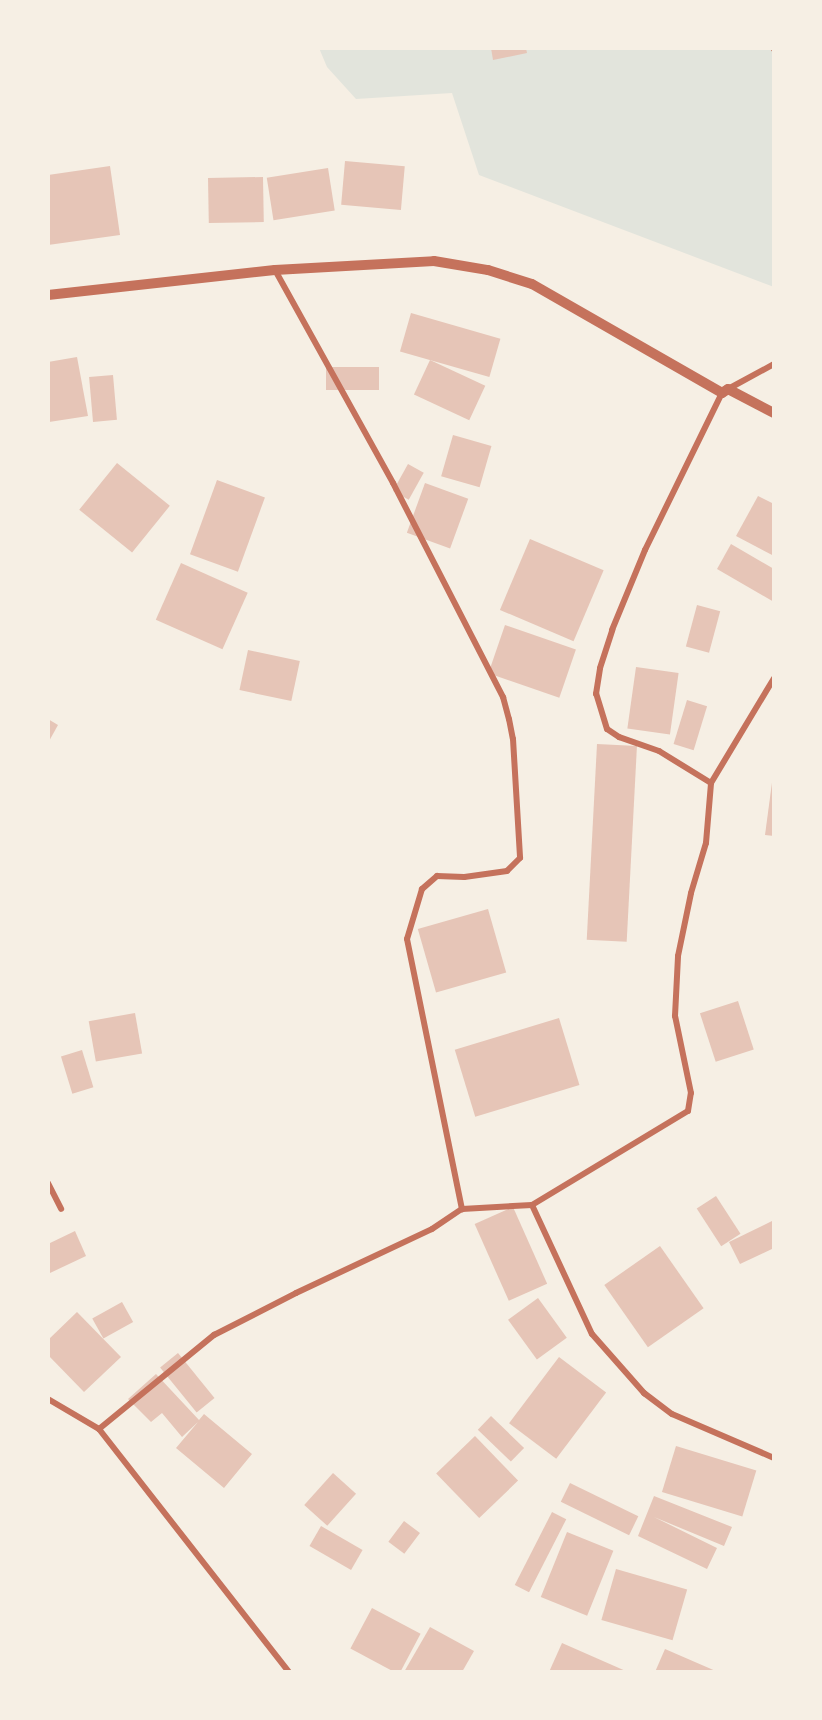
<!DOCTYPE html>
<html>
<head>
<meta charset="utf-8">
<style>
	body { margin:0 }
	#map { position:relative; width:822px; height:1720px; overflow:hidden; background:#f6efe4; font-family:"Alegreya Sans",sans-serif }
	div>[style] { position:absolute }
	.green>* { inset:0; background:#e2e4dc }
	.building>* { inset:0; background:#e6c5b7; transform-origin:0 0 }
	.minor>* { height:6px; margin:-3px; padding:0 3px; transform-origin:3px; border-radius:3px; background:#c5725c }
	.tertiary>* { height:10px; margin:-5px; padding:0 5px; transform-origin:5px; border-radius:5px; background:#c5725c }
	span { translate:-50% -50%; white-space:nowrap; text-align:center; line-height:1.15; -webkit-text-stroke:6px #f6efe4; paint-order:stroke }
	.frame { position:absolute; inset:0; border:50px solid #f6efe4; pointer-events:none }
</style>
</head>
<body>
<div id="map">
	<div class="green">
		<div style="clip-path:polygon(319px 48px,774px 48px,774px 287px,479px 175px,452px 93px,356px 99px,327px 67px)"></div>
	</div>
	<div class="building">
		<div style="clip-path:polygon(491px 48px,526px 48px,527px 53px,493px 60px)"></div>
		<div style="left:345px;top:161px;width:60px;height:44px;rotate:5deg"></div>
		<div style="clip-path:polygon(110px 166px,120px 235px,48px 245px,48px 175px)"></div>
		<div style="left:328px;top:168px;width:43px;height:62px;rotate:81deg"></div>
		<div style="left:263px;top:177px;width:45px;height:55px;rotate:89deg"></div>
		<div style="left:411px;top:313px;width:93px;height:40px;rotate:16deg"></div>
		<div style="clip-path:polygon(77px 357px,88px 416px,49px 422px,48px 362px)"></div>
		<div style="left:430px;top:360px;width:61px;height:38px;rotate:25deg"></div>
		<div style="left:326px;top:367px;width:53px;height:23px"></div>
		<div style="left:113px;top:375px;width:45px;height:24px;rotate:85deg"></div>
		<div style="left:453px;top:435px;width:40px;height:43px;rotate:16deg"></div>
		<div style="left:117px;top:463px;width:68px;height:60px;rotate:39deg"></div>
		<div style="left:408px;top:464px;width:18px;height:31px;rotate:29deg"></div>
		<div style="left:217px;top:480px;width:51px;height:79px;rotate:20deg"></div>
		<div style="left:425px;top:483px;width:46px;height:53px;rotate:20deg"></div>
		<div style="clip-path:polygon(758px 496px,774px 504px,774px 556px,736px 536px)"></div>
		<div style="left:530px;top:539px;width:80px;height:77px;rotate:23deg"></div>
		<div style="clip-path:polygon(731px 544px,774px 569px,774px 602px,717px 569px)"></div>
		<div style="left:181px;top:563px;width:73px;height:62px;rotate:24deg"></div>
		<div style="left:697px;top:605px;width:24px;height:43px;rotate:15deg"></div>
		<div style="left:505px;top:625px;width:75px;height:51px;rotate:19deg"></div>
		<div style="left:248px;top:650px;width:53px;height:41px;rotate:12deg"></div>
		<div style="left:636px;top:667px;width:43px;height:62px;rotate:8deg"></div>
		<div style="left:687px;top:700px;width:21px;height:46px;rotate:17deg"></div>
		<div style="clip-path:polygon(48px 719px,58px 725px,48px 743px)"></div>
		<div style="left:597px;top:744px;width:40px;height:196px;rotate:3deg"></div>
		<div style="clip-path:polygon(773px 775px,774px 775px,774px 836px,765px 835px)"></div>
		<div style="left:488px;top:909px;width:66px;height:73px;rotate:74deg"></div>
		<div style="left:738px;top:1001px;width:51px;height:40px;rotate:72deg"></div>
		<div style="left:135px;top:1013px;width:41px;height:47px;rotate:80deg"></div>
		<div style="left:559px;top:1018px;width:70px;height:109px;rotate:73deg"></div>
		<div style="left:82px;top:1050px;width:39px;height:22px;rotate:73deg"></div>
		<div style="left:716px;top:1196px;width:45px;height:23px;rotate:57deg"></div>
		<div style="left:513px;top:1207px;width:84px;height:42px;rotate:66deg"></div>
		<div style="clip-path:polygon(772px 1221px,774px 1248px,740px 1264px,729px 1242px)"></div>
		<div style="clip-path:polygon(75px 1231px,86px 1256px,50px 1273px,48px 1244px)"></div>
		<div style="left:660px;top:1246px;width:76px;height:68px;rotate:55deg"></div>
		<div style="left:538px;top:1298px;width:49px;height:37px;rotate:54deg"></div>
		<div style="left:122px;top:1302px;width:23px;height:34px;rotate:61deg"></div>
		<div style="clip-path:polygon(77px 1312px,121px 1357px,84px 1392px,48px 1355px,48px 1340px)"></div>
		<div style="left:178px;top:1353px;width:58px;height:23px;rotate:51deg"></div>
		<div style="left:559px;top:1357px;width:59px;height:83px;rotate:37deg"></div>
		<div style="clip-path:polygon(156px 1374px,199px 1420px,204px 1414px,252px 1454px,224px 1488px,176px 1448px,198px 1422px,182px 1437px,162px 1413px,151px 1422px,128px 1399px)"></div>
		<div style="left:491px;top:1416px;width:46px;height:19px;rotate:44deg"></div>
		<div style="left:475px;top:1436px;width:62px;height:54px;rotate:46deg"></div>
		<div style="left:676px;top:1446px;width:84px;height:48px;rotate:17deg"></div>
		<div style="left:333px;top:1473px;width:31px;height:43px;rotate:42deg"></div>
		<div style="left:570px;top:1483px;width:76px;height:21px;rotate:26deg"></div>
		<div style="clip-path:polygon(654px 1496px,732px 1527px,724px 1546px,654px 1517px,717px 1548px,707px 1569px,638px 1536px)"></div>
		<div style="left:552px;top:1512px;width:16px;height:82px;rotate:27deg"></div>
		<div style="left:404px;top:1521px;width:20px;height:26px;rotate:37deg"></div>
		<div style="left:321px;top:1526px;width:48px;height:23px;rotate:30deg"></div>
		<div style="left:567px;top:1532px;width:50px;height:70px;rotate:22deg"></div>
		<div style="left:616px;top:1569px;width:74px;height:53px;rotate:16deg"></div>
		<div style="left:372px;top:1608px;width:55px;height:46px;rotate:28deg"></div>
		<div style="clip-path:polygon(430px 1627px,474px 1651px,462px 1672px,404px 1672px)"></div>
		<div style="clip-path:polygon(562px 1643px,628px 1672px,549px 1672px)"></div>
		<div style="clip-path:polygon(665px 1649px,718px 1672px,655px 1672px)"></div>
	</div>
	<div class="minor">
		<div style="left:774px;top:48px;width:1px;rotate:90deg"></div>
		<div style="left:275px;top:270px;width:244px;rotate:61deg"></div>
		<div style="left:393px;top:483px;width:241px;rotate:62.8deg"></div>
		<div style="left:503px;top:697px;width:23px;rotate:75deg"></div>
		<div style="left:509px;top:719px;width:20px;rotate:79deg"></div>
		<div style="left:513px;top:739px;width:119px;rotate:86.6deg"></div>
		<div style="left:520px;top:858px;width:18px;rotate:135deg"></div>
		<div style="left:507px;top:871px;width:43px;rotate:172.1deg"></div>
		<div style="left:464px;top:877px;width:27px;rotate:-178deg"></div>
		<div style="left:437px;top:876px;width:20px;rotate:139deg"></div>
		<div style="left:422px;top:889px;width:52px;rotate:106.7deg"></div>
		<div style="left:407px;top:939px;width:276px;rotate:78.5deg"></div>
		<div style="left:728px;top:389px;width:52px;rotate:-28.5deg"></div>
		<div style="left:711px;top:783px;width:61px;rotate:-148.4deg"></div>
		<div style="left:659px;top:751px;width:42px;rotate:-160.7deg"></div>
		<div style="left:619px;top:737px;width:14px;rotate:-146deg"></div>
		<div style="left:607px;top:729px;width:37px;rotate:-107deg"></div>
		<div style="left:596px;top:694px;width:26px;rotate:-81deg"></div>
		<div style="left:600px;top:668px;width:40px;rotate:-72deg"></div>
		<div style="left:612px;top:630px;width:87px;rotate:-67.6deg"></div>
		<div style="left:645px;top:550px;width:175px;rotate:-63.9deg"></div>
		<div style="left:48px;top:1183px;width:29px;rotate:63deg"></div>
		<div style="left:532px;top:1205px;width:142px;rotate:65.1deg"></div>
		<div style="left:592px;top:1334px;width:79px;rotate:48.6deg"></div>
		<div style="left:644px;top:1393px;width:35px;rotate:37deg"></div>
		<div style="left:672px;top:1414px;width:111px;rotate:23.3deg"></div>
		<div style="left:48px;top:1399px;width:59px;rotate:30.5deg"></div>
		<div style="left:99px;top:1429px;width:308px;rotate:52deg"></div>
		<div style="left:99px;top:1429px;width:149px;rotate:-39.3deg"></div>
		<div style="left:214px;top:1335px;width:92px;rotate:-27.1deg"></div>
		<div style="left:296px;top:1293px;width:150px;rotate:-25.2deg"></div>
		<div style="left:432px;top:1229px;width:36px;rotate:-34deg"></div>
		<div style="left:462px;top:1209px;width:70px;rotate:-3.3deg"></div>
		<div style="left:532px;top:1205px;width:182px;rotate:-31.1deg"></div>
		<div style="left:688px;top:1111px;width:18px;rotate:-81deg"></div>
		<div style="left:691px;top:1093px;width:79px;rotate:-101.7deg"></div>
		<div style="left:675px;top:1016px;width:60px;rotate:-87.1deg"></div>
		<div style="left:678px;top:956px;width:64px;rotate:-78.3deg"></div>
		<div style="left:691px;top:893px;width:52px;rotate:-73.3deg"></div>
		<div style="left:706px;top:843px;width:60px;rotate:-85.2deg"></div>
		<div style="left:711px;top:783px;width:122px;rotate:-59deg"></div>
	</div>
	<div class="tertiary">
		<div style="left:48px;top:295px;width:228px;rotate:-6.3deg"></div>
		<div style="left:275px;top:270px;width:159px;rotate:-3.2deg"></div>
		<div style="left:434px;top:261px;width:55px;rotate:9.5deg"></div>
		<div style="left:488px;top:270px;width:46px;rotate:17.7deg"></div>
		<div style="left:532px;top:284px;width:219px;rotate:29.8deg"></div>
		<div style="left:722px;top:393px;width:7px;rotate:-34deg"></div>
		<div style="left:728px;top:389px;width:52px;rotate:27.6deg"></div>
	</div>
	<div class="frame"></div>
</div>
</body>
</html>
